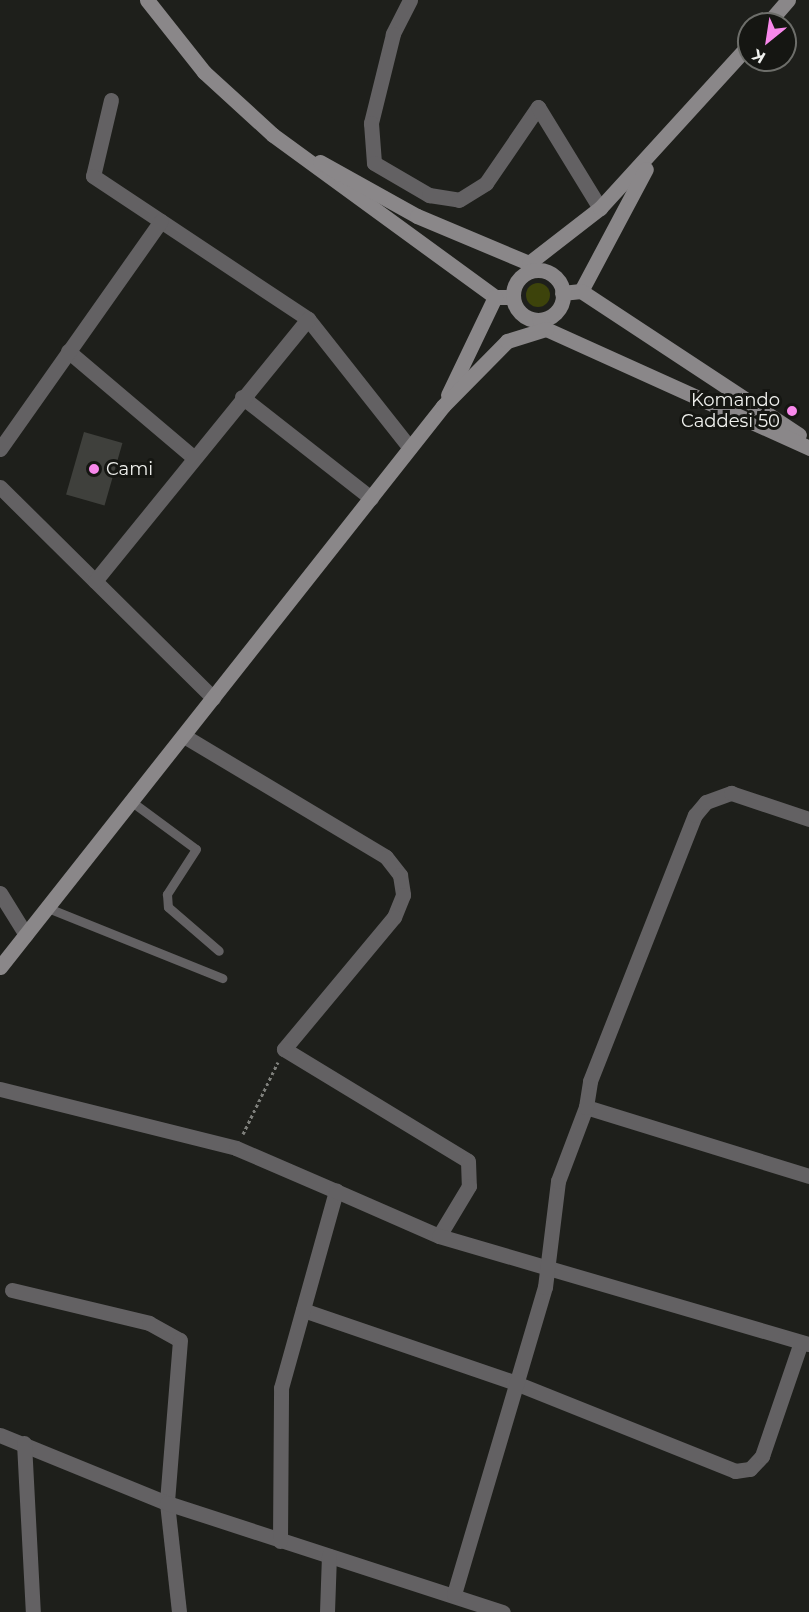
<!DOCTYPE html>
<html>
<head>
<meta charset="utf-8">
<style>
	body { margin:0 }
	#map { position:relative; width:809px; height:1612px; overflow:hidden; background:#1e1f1b; font-family:Montserrat,sans-serif }
	div>[style] { position:absolute }
	.green>* { inset:0; background:#3d430b }
	.round { border-radius:50% }
	.building>* { inset:0; background:#3f403c; transform-origin:0 0 }
	.path>* { height:3px; margin-top:-1.5px; transform-origin:0; background:repeating-linear-gradient(90deg,#7e7f7b 0 3px,transparent 0 6px) }
	.lane>* { height:9px; margin:-4.5px; padding:0 4.5px; transform-origin:4.5px; border-radius:4.5px; background:#636163 }
	.street>* { height:15px; margin:-7.5px; padding:0 7.5px; transform-origin:7.5px; border-radius:7.5px; background:#636163 }
	.secondary>* { height:15px; margin:-7.5px; padding:0 7.5px; transform-origin:7.5px; border-radius:7.5px; background:#8a8789 }
	.secondary>.ring { margin:-7.5px; padding:0; box-sizing:content-box; background:none; border:15px solid #8a8789; border-radius:50% }
	.dots>* { width:16px; height:16px; translate:-50% -50%; box-sizing:border-box; border:3px solid #151612; border-radius:50% }
	span { translate:-50% -50%; white-space:nowrap; text-align:center; line-height:1.15; -webkit-text-stroke:6px #151612; paint-order:stroke }
	.poi-label { font-size:18px; color:#f0f1ee }
	.right { translate:-100% -50%; text-align:right }
	.left { translate:0 -50%; text-align:left }
	.north { position:absolute; left:737px; top:12px; width:60px; height:60px; box-sizing:border-box; background:#151612; border:2px solid #6d6e6a; border-radius:50%; rotate:210deg; font-size:16px; font-weight:700; line-height:24px; text-align:center; color:#f0f1ee }
	.north::after { content:''; display:block; margin:auto; width:21px; height:27px; background:#f888eb; clip-path:polygon(50% 0,100% 100%,50% 72%,0 100%) }
</style>
</head>
<body>
<div id="map">
	<div class="green">
		<div class="round" style="left:526px;top:283px;width:24px;height:24px"></div>
	</div>
	<div class="building">
		<div style="left:84px;top:432px;width:40px;height:65px;rotate:16deg"></div>
	</div>
	<div class="path">
		<div style="left:243px;top:1134px;width:80px;rotate:-64.1deg"></div>
	</div>
	<div class="lane">
		<div style="left:132px;top:802px;width:79px;rotate:36.3deg"></div>
		<div style="left:196px;top:849px;width:54px;rotate:122.8deg"></div>
		<div style="left:167px;top:894px;width:13px;rotate:86deg"></div>
		<div style="left:168px;top:907px;width:67px;rotate:40.8deg"></div>
		<div style="left:48px;top:908px;width:188px;rotate:21.9deg"></div>
	</div>
	<div class="street">
		<div style="left:410px;top:0;width:38px;rotate:117deg"></div>
		<div style="left:393px;top:34px;width:92px;rotate:103.9deg"></div>
		<div style="left:371px;top:123px;width:40px;rotate:85.7deg"></div>
		<div style="left:374px;top:163px;width:64px;rotate:30.2deg"></div>
		<div style="left:429px;top:195px;width:30px;rotate:9deg"></div>
		<div style="left:459px;top:200px;width:32px;rotate:-32deg"></div>
		<div style="left:486px;top:183px;width:92px;rotate:-55.6deg"></div>
		<div style="left:538px;top:107px;width:119px;rotate:58.5deg"></div>
		<div style="left:111px;top:100px;width:78px;rotate:103.3deg"></div>
		<div style="left:93px;top:176px;width:258px;rotate:33.6deg"></div>
		<div style="left:308px;top:319px;width:164px;rotate:51.7deg"></div>
		<div style="left:68px;top:351px;width:162px;rotate:40.3deg"></div>
		<div style="left:242px;top:397px;width:164px;rotate:38.1deg"></div>
		<div style="left:0;top:449px;width:279px;rotate:-54.8deg"></div>
		<div style="left:0;top:487px;width:300px;rotate:44.7deg"></div>
		<div style="left:95px;top:581px;width:338px;rotate:-50.9deg"></div>
		<div style="left:184px;top:736px;width:235px;rotate:30.9deg"></div>
		<div style="left:386px;top:857px;width:23px;rotate:52deg"></div>
		<div style="left:400px;top:875px;width:20px;rotate:81deg"></div>
		<div style="left:403px;top:895px;width:24px;rotate:112deg"></div>
		<div style="left:394px;top:917px;width:172px;rotate:129.8deg"></div>
		<div style="left:284px;top:1049px;width:215px;rotate:31.3deg"></div>
		<div style="left:468px;top:1161px;width:25px;rotate:88deg"></div>
		<div style="left:469px;top:1186px;width:58px;rotate:121deg"></div>
		<div style="left:0;top:893px;width:49px;rotate:58.2deg"></div>
		<div style="left:0;top:1089px;width:243px;rotate:14deg"></div>
		<div style="left:236px;top:1148px;width:109px;rotate:23.3deg"></div>
		<div style="left:586px;top:1107px;width:233px;rotate:17.2deg"></div>
		<div style="left:12px;top:1290px;width:141px;rotate:13.5deg"></div>
		<div style="left:149px;top:1323px;width:35px;rotate:29deg"></div>
		<div style="left:180px;top:1340px;width:164px;rotate:94.6deg"></div>
		<div style="left:167px;top:1503px;width:110px;rotate:83.7deg"></div>
		<div style="left:303px;top:1310px;width:222px;rotate:18.9deg"></div>
		<div style="left:513px;top:1382px;width:239px;rotate:21.8deg"></div>
		<div style="left:735px;top:1471px;width:15px;rotate:-8deg"></div>
		<div style="left:750px;top:1469px;width:18px;rotate:-47deg"></div>
		<div style="left:762px;top:1456px;width:120px;rotate:-71.1deg"></div>
		<div style="left:0;top:1435px;width:180px;rotate:22.2deg"></div>
		<div style="left:167px;top:1503px;width:353px;rotate:18deg"></div>
		<div style="left:24px;top:1443px;width:169px;rotate:87deg"></div>
		<div style="left:280px;top:1541px;width:153px;rotate:-89.6deg"></div>
		<div style="left:281px;top:1388px;width:205px;rotate:-74.4deg"></div>
		<div style="left:336px;top:1191px;width:112px;rotate:23.6deg"></div>
		<div style="left:439px;top:1236px;width:385px;rotate:16.3deg"></div>
		<div style="left:454px;top:1594px;width:320px;rotate:-73.5deg"></div>
		<div style="left:545px;top:1287px;width:107px;rotate:-83deg"></div>
		<div style="left:558px;top:1181px;width:79px;rotate:-69.3deg"></div>
		<div style="left:586px;top:1107px;width:26px;rotate:-81deg"></div>
		<div style="left:590px;top:1081px;width:286px;rotate:-68.5deg"></div>
		<div style="left:695px;top:815px;width:17px;rotate:-50deg"></div>
		<div style="left:706px;top:802px;width:27px;rotate:-20deg"></div>
		<div style="left:731px;top:793px;width:82px;rotate:18.4deg"></div>
		<div style="left:327px;top:1612px;width:56px;rotate:-88deg"></div>
	</div>
	<div class="secondary">
		<div style="left:147px;top:0;width:92px;rotate:51.6deg"></div>
		<div style="left:204px;top:72px;width:93px;rotate:42.4deg"></div>
		<div style="left:273px;top:135px;width:275px;rotate:36.1deg"></div>
		<div style="left:495px;top:297px;width:18px"></div>
		<div style="left:767px;top:24px;width:32px;rotate:-49deg"></div>
		<div style="left:320px;top:162px;width:111px;rotate:29.1deg"></div>
		<div style="left:417px;top:216px;width:121px;rotate:22.8deg"></div>
		<div style="left:529px;top:263px;width:90px;rotate:-37.8deg"></div>
		<div style="left:600px;top:208px;width:221px;rotate:-47.6deg"></div>
		<div class="ring" style="left:513px;top:270px;width:35px;height:35px"></div>
		<div style="left:581px;top:291px;width:138px;rotate:-62deg"></div>
		<div style="left:562px;top:293px;width:19px;rotate:-6deg"></div>
		<div style="left:581px;top:291px;width:261px;rotate:33.4deg"></div>
		<div style="left:539px;top:320px;width:11px;rotate:52deg"></div>
		<div style="left:546px;top:329px;width:289px;rotate:24.3deg"></div>
		<div style="left:448px;top:395px;width:109px;rotate:-64.4deg"></div>
		<div style="left:0;top:967px;width:715px;rotate:-51.7deg"></div>
		<div style="left:443px;top:406px;width:91px;rotate:-45.4deg"></div>
		<div style="left:507px;top:341px;width:41px;rotate:-17.1deg"></div>
	</div>
	<div class="dots">
		<div style="left:792px;top:411px;background:#f888eb"></div>
		<div style="left:94px;top:469px;background:#f888eb"></div>
	</div>
	<div class="poi-label">
		<span class="right" style="left:780px;top:411px">Komando<br>Caddesi 50</span>
		<span class="left" style="left:106px;top:469px">Cami</span>
	</div>
	<div class="north">K</div>
</div>
</body>
</html>
